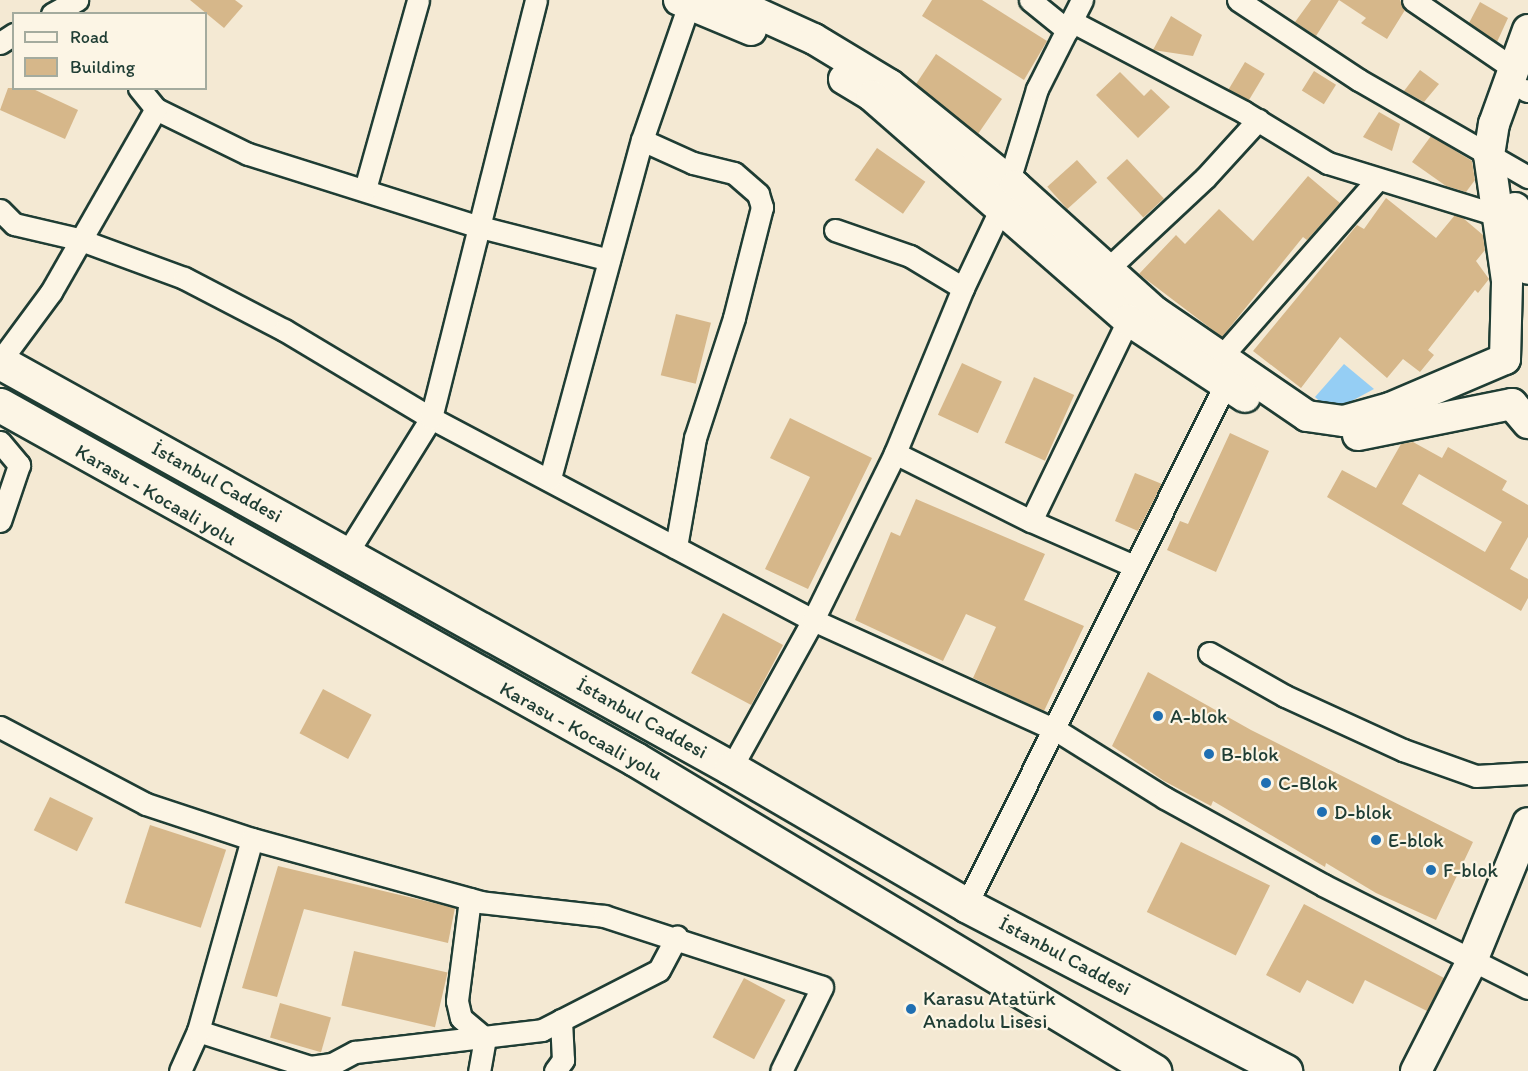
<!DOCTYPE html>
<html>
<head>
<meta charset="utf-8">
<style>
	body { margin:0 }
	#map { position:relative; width:1528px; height:1071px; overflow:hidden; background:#f4e9d3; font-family:Itim,sans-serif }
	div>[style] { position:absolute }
	.water>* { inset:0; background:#95cef4 }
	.building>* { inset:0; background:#d6b78a; transform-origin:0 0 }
	.roads { filter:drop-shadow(2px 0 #1f3d34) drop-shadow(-2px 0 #1f3d34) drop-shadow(0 2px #1f3d34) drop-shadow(0 -2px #1f3d34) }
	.minor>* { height:21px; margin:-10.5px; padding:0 10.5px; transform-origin:10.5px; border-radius:10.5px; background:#fcf5e5 }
	.secondary>* { height:30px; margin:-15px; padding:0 15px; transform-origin:15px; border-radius:15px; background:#fcf5e5 }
	.trunk>* { height:33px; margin:-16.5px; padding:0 16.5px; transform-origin:16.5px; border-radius:16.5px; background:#fcf5e5 }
	.dots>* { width:16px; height:16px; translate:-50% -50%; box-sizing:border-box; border:3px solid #fcf5e5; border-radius:50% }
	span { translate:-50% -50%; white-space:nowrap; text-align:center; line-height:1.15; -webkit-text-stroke:4.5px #fcf5e5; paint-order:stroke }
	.street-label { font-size:20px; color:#1f3d34 }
	.poi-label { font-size:20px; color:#1f3d34 }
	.left { translate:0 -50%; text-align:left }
	.legend { position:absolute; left:12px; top:12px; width:195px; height:78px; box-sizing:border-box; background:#fcf5e5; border:2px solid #a4ab9e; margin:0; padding:8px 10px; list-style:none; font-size:18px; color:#1f3d34 }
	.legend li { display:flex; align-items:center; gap:12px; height:30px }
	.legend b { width:30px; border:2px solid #a4ab9e }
</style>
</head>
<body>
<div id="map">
	<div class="water">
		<div style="clip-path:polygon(1344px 364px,1374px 389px,1331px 412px,1315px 397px)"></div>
	</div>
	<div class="building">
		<div style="clip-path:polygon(190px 0,235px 0,243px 6px,224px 28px)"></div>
		<div style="clip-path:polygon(932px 0,982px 0,1047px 41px,1024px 80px,922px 16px)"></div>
		<div style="clip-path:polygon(1311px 0,1400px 0,1405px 10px,1387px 39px,1361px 23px,1366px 18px,1339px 0,1316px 36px,1295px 22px)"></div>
		<div style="clip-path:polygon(1480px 2px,1508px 18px,1497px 42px,1469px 23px)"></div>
		<div style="clip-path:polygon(1171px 16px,1202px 35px,1193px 56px,1153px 50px)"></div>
		<div style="clip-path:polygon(936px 54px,1002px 99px,978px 134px,916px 84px)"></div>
		<div style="left:1245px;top:62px;width:23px;height:32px;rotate:31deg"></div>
		<div style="clip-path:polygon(1420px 70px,1439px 84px,1424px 102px,1404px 91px)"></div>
		<div style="left:1314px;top:71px;width:26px;height:23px;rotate:32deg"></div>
		<div style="clip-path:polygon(1120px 72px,1144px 96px,1151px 89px,1170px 107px,1138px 138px,1096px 95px)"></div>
		<div style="clip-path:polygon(8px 88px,31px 88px,78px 110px,65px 139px,0 110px)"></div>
		<div style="clip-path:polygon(1379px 112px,1400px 124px,1392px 151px,1363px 137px)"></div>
		<div style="clip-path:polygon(1431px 136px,1472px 161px,1475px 180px,1466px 192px,1446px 186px,1412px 162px)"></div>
		<div style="left:877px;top:148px;width:59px;height:39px;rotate:35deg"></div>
		<div style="left:1127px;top:159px;width:54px;height:28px;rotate:47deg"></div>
		<div style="left:1077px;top:160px;width:30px;height:40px;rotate:48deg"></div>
		<div style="clip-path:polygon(1308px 176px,1340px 203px,1307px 240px,1303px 237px,1222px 337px,1139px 274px,1176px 235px,1185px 244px,1219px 209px,1253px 241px)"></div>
		<div style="clip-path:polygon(1386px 198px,1436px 238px,1455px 215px,1463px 218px,1483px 235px,1485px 250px,1476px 261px,1489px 279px,1478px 293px,1475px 290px,1428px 350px,1434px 355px,1420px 372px,1403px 359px,1387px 378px,1340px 337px,1301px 388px,1253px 351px,1357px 225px,1364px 229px)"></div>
		<div style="left:676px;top:314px;width:36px;height:63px;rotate:14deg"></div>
		<div style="left:962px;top:363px;width:44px;height:57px;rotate:25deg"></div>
		<div style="left:1034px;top:377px;width:44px;height:72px;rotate:24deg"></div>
		<div style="clip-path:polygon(790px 418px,872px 458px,808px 589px,765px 569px,810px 477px,770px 458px)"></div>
		<div style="clip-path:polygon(1230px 433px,1269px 451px,1216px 572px,1167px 550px,1180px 521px,1188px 524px)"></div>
		<div style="clip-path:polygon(evenodd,1413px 442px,1442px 458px,1448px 447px,1507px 481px,1502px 490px,1528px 505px,1528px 537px,1510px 569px,1528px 579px,1528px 598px,1521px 611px,1327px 497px,1342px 470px,1376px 488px,1401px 444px,1413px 442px,1419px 474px,1502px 522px,1485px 552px,1402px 504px,1419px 474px)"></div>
		<div style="clip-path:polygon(1135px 473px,1162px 484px,1138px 531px,1115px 521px)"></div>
		<div style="clip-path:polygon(916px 499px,1045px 554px,1024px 600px,1084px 626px,1044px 711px,973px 678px,996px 627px,966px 614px,943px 661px,855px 620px,891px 532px,900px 536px)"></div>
		<div style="left:723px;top:613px;width:68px;height:68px;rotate:28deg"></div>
		<div style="clip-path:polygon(1148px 672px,1251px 730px,1473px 842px,1436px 920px,1376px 893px,1326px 863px,1325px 867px,1213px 801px,1211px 806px,1164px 781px,1112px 746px)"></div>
		<div style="left:323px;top:689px;width:55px;height:50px;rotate:28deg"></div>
		<div style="left:50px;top:797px;width:48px;height:37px;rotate:26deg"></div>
		<div style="left:150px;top:825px;width:80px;height:82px;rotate:18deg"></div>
		<div style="left:1181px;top:842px;width:99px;height:78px;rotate:26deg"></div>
		<div style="clip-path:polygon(278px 866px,455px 908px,448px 943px,304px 909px,277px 997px,242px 988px)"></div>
		<div style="clip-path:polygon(1304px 904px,1444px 978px,1427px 1011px,1365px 980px,1353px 1004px,1307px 980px,1300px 993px,1266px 975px)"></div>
		<div style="left:354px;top:951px;width:96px;height:56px;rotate:13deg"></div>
		<div style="left:744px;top:978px;width:47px;height:67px;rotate:28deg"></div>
		<div style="left:280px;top:1003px;width:53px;height:36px;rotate:16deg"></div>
	</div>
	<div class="roads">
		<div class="minor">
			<div style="left:1030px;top:0;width:48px;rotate:39deg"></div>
			<div style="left:1238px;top:0;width:145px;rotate:33.5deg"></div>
			<div style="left:1359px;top:80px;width:195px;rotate:29.9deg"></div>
			<div style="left:1413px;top:0;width:122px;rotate:34.3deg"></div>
			<div style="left:52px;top:14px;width:29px;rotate:-29deg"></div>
			<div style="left:1071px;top:21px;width:195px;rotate:27.7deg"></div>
			<div style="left:1244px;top:112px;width:98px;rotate:31.3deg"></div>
			<div style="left:1328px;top:163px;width:177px;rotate:17.1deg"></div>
			<div style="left:0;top:43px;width:17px;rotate:-33deg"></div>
			<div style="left:139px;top:88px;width:27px;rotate:51deg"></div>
			<div style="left:156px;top:109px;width:102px;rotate:26.1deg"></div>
			<div style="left:248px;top:154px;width:243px;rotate:17.5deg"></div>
			<div style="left:480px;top:227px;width:133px;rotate:14.3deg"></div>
			<div style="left:1525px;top:90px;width:3px;rotate:18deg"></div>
			<div style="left:642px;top:140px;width:56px;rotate:24.3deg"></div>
			<div style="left:693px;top:163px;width:42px;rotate:13.7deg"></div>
			<div style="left:734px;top:173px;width:32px;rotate:41deg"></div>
			<div style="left:758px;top:194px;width:14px;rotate:73deg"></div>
			<div style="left:762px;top:207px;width:114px;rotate:104.2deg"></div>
			<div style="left:734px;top:318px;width:126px;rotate:108deg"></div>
			<div style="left:695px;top:438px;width:111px;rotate:99.9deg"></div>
			<div style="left:365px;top:189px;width:196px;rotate:-74.3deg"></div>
			<div style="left:0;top:210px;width:20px;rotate:45deg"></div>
			<div style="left:14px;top:224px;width:66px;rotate:13.2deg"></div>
			<div style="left:78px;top:239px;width:113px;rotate:20.2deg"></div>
			<div style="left:184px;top:278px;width:113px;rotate:27.5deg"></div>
			<div style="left:284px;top:330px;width:171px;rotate:30.9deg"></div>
			<div style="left:431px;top:418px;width:432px;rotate:27.9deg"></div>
			<div style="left:813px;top:620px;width:267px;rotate:24.4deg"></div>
			<div style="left:1056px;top:730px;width:128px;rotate:32deg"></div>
			<div style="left:1165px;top:798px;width:180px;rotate:28.8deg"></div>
			<div style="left:1323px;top:885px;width:229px;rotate:26.7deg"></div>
			<div style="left:835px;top:230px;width:79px;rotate:19.1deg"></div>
			<div style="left:910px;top:256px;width:62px;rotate:31.1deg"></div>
			<div style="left:1098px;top:278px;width:146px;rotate:-43.1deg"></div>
			<div style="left:1205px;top:178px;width:79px;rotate:-47.6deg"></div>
			<div style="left:0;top:361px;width:86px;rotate:-53.5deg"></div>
			<div style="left:51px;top:292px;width:211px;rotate:-60.2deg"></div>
			<div style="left:1213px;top:366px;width:249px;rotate:-48.6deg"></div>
			<div style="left:0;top:442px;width:30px;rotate:50deg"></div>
			<div style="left:19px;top:465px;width:59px;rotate:108.7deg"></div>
			<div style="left:895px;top:453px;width:152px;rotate:26.6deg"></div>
			<div style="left:1031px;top:521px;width:112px;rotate:23.6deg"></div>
			<div style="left:550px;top:478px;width:350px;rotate:-74.8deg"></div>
			<div style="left:642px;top:140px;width:144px;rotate:-70.9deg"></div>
			<div style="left:1031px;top:521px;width:223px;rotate:-64.2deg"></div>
			<div style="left:347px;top:553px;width:159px;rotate:-58.1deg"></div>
			<div style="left:431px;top:418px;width:431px;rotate:-75.9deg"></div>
			<div style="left:1209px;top:653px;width:87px;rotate:29.5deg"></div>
			<div style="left:1285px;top:696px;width:130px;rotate:24.6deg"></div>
			<div style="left:1403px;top:750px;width:77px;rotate:19.6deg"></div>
			<div style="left:1476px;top:776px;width:52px;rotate:-3.3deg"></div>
			<div style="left:0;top:727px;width:165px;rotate:27.8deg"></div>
			<div style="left:146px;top:804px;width:112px;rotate:18.3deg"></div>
			<div style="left:252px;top:839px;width:237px;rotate:15.4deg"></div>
			<div style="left:480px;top:902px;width:125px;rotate:6.4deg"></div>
			<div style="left:604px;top:916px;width:229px;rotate:18deg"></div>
			<div style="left:822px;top:987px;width:93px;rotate:116deg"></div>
			<div style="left:731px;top:768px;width:169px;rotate:-61deg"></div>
			<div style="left:813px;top:620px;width:186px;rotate:-63.8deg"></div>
			<div style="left:895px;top:453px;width:178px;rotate:-67.6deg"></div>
			<div style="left:963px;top:288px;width:86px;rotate:-64.6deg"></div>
			<div style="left:1000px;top:210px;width:127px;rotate:-73deg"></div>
			<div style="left:1037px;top:89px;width:100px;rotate:-63.2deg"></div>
			<div style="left:470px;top:899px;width:103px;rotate:97.3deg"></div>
			<div style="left:457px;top:1001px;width:17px;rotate:77deg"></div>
			<div style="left:461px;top:1018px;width:31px;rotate:40deg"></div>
			<div style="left:485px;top:1038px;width:34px;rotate:100deg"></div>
			<div style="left:966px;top:905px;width:581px;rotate:-63.52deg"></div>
			<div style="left:198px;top:1031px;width:118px;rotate:17.8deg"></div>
			<div style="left:310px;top:1067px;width:22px;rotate:-8deg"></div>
			<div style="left:332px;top:1064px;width:26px;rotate:-28deg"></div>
			<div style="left:355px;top:1052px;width:188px;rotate:-6.7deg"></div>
			<div style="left:542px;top:1030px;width:131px;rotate:-27.1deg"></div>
			<div style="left:659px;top:970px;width:38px;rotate:-62deg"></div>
			<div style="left:180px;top:1071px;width:44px;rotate:-65.8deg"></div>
			<div style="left:198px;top:1031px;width:199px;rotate:-74.3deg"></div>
			<div style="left:555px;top:1071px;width:14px;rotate:-54deg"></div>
			<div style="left:563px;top:1060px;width:40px;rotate:-92.9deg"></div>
		</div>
		<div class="secondary">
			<div style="left:679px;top:0;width:78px;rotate:22.6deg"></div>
			<div style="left:728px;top:0;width:94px;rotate:24.4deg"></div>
			<div style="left:814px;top:39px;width:89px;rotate:31.2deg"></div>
			<div style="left:890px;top:85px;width:161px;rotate:38.9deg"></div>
			<div style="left:1015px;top:186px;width:188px;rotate:42deg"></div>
			<div style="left:1155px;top:312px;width:184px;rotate:34.4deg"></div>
			<div style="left:1307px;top:416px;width:37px;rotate:8deg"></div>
			<div style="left:1344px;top:421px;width:48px;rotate:-15.8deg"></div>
			<div style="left:1390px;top:408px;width:125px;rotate:-23.1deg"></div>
			<div style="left:1505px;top:359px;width:78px;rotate:-88.5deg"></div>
			<div style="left:1507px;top:281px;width:127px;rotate:-98.1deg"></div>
			<div style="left:1489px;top:155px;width:31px;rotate:-81deg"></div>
			<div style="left:1494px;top:124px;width:100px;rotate:-70.1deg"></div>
			<div style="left:844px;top:79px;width:33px;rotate:31deg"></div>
			<div style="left:872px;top:96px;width:340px;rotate:41.2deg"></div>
			<div style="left:1128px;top:320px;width:140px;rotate:33.3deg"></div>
			<div style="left:1515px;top:208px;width:62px;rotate:78deg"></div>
			<div style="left:1358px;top:435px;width:157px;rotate:-11.4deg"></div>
			<div style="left:1512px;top:404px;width:25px;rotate:50deg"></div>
			<div style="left:1416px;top:1071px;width:121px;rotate:-63deg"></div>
			<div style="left:1471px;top:963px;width:151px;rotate:-67.8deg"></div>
		</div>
		<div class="trunk">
			<div style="left:0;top:362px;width:836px;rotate:29.05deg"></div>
			<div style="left:731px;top:768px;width:272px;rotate:30.2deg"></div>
			<div style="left:966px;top:905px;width:360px;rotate:27.5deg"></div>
			<div style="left:0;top:405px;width:727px;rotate:29.14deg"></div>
			<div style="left:635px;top:759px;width:606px;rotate:31.01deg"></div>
		</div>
	</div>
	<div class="dots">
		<div style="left:1158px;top:716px;background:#1f6fb2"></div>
		<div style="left:1209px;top:754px;background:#1f6fb2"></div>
		<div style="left:1266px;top:783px;background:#1f6fb2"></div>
		<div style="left:1322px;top:812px;background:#1f6fb2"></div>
		<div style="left:1376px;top:840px;background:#1f6fb2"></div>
		<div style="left:1431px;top:870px;background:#1f6fb2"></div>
		<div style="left:911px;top:1009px;background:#1f6fb2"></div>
	</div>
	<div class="street-label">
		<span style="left:217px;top:482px;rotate:29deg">İstanbul Caddesi</span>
		<span style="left:156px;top:495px;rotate:30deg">Karasu - Kocaali yolu</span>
		<span style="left:642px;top:718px;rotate:29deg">İstanbul Caddesi</span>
		<span style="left:581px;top:731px;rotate:29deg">Karasu - Kocaali yolu</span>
		<span style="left:1065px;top:956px;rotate:28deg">İstanbul Caddesi</span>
	</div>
	<div class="poi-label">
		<span class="left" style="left:1170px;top:716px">A-blok</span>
		<span class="left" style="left:1221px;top:754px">B-blok</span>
		<span class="left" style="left:1278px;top:783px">C-Blok</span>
		<span class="left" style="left:1334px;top:812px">D-blok</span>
		<span class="left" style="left:1388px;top:840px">E-blok</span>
		<span class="left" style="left:1443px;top:870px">F-blok</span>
		<span class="left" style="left:923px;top:1010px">Karasu Atatürk<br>Anadolu Lisesi</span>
	</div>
	<ul class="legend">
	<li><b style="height:8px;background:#fcf5e5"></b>Road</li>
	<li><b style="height:16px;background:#d6b78a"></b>Building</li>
	</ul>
</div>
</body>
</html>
